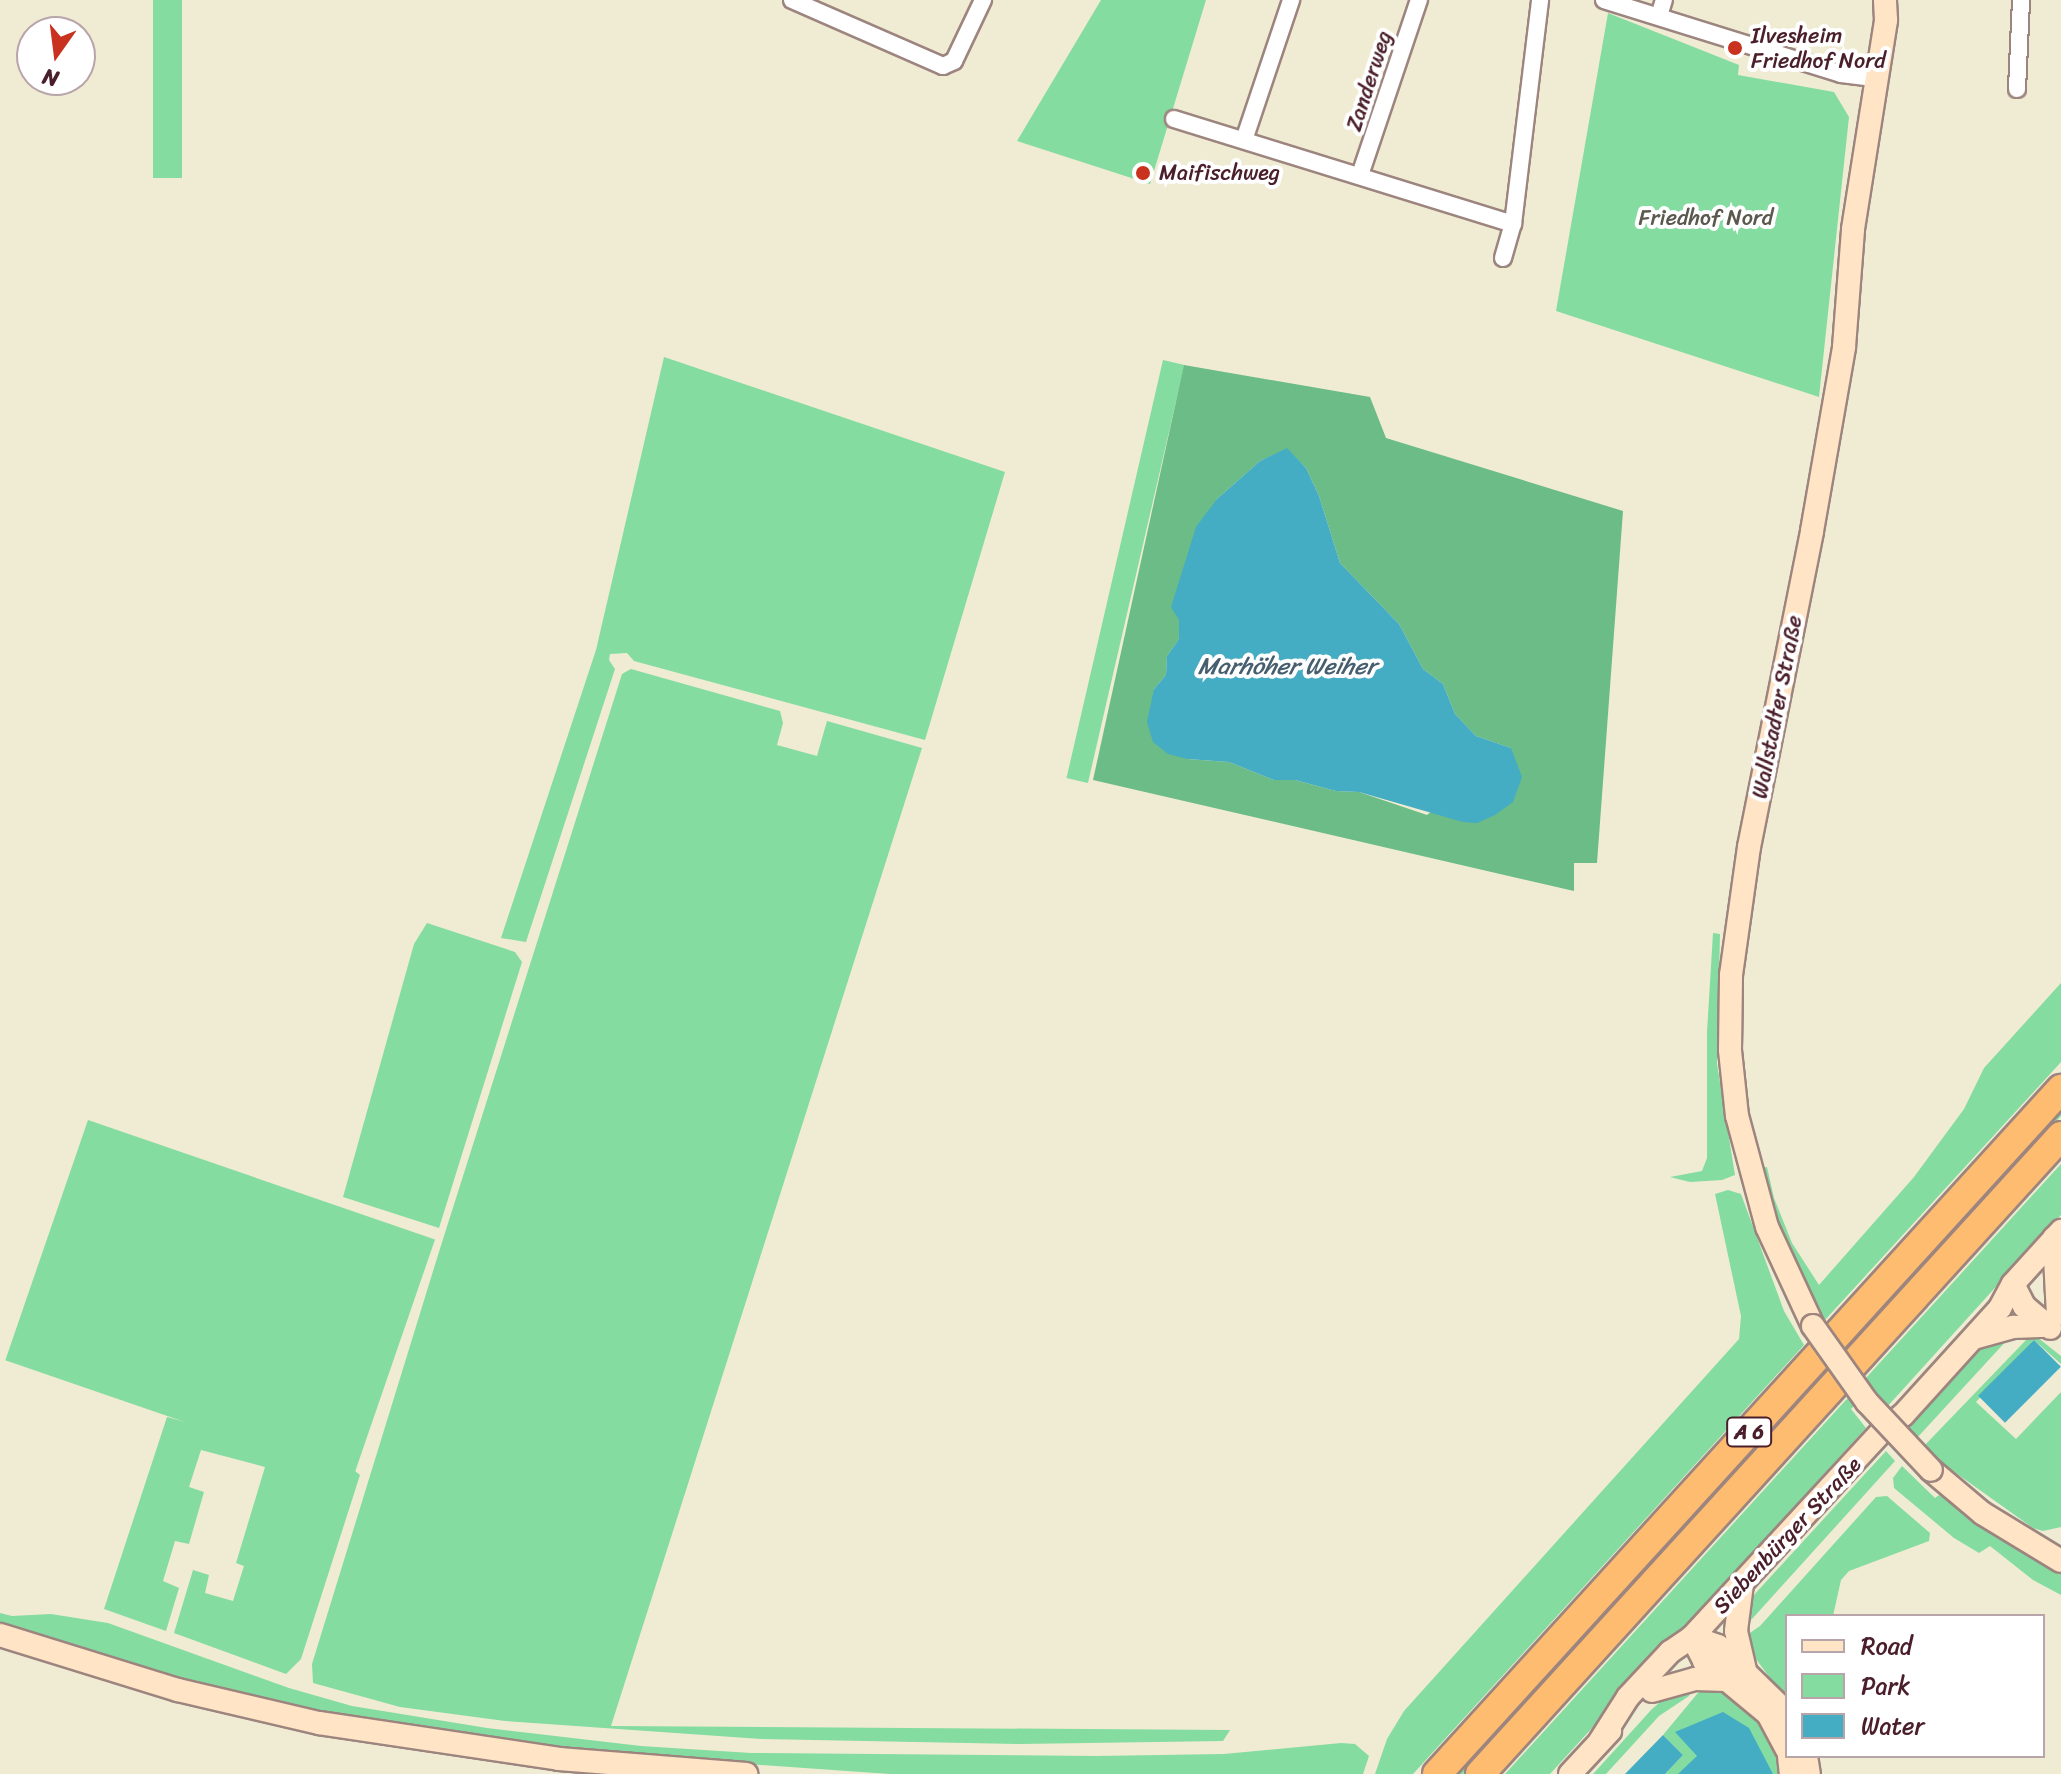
<!DOCTYPE html>
<html>
<head>
<meta charset="utf-8">
<style>
	body { margin:0 }
	#map { position:relative; width:2061px; height:1774px; overflow:hidden; background:#f0ebd3; font-family:Sriracha,sans-serif }
	div>[style] { position:absolute }
	.green>* { inset:0; background:#84dca1; transform-origin:0 0 }
	.forest>* { inset:0; background:#6bbc87 }
	.water>* { inset:0; background:#44acc3; transform-origin:0 0 }
	.roads { filter:drop-shadow(2px 0 #9d857f) drop-shadow(-2px 0 #9d857f) drop-shadow(0 2px #9d857f) drop-shadow(0 -2px #9d857f) }
	.minor>* { height:16px; margin:-8px; padding:0 8px; transform-origin:8px; border-radius:8px; background:#fff }
	.secondary>* { height:22px; margin:-11px; padding:0 11px; transform-origin:11px; border-radius:11px; background:#ffe4c6 }
	.motorway>* { height:28px; margin:-14px; padding:0 14px; transform-origin:14px; border-radius:14px; background:#febc70 }
	.bridges { filter:drop-shadow(2px 0 #9d857f) drop-shadow(-2px 0 #9d857f) drop-shadow(0 2px #9d857f) drop-shadow(0 -2px #9d857f) }
	.secondary-bridge>* { height:22px; margin:-11px; padding:0 11px; transform-origin:11px; border-radius:11px; background:#ffe4c6 }
	.dots>* { width:22px; height:22px; translate:-50% -50%; box-sizing:border-box; border:4px solid #fff; border-radius:50% }
	span { translate:-50% -50%; white-space:nowrap; text-align:center; line-height:1.15; -webkit-text-stroke:8px #fff; paint-order:stroke }
	.shield-label span { padding:2px 6px; background:#fff; border:2px solid; border-radius:6px; -webkit-text-stroke-width:0 }
	.shield-label { font-size:20px; color:#4a1f2b; font-weight:700 }
	.poi-label { font-size:22px; color:#4a1f2b }
	.left { translate:0 -50%; text-align:left }
	.street-label { font-size:22px; color:#4a1f2b }
	.park-label { font-size:22px; color:#5b584e }
	.water-label { font-size:24px; color:#475e6f; font-style:italic }
	.legend { position:absolute; left:1785px; top:1614px; width:260px; height:144px; box-sizing:border-box; background:#fff; border:2px solid #b7a5aa; margin:0; padding:10px 14px; list-style:none; font-size:24px; color:#4a1f2b }
	.legend li { display:flex; align-items:center; gap:16px; height:40px }
	.legend b { width:40px; border:2px solid #b7a5aa }
	.north { position:absolute; left:16px; top:16px; width:80px; height:80px; box-sizing:border-box; background:#fff; border:2px solid #b7a5aa; border-radius:50%; rotate:194deg; font-size:22px; font-weight:700; line-height:32px; text-align:center; color:#4a1f2b }
	.north::after { content:''; display:block; margin:auto; width:28px; height:36px; background:#c8321e; clip-path:polygon(50% 0,100% 100%,50% 72%,0 100%) }
</style>
</head>
<body>
<div id="map">
	<div class="green">
		<div style="left:153px;top:0;width:29px;height:178px"></div>
		<div style="clip-path:polygon(1101px 0,1206px 0,1150px 184px,1017px 141px)"></div>
		<div style="clip-path:polygon(1608px 13px,1739px 65px,1738px 75px,1834px 92px,1849px 117px,1819px 397px,1556px 311px)"></div>
		<div style="clip-path:polygon(664px 357px,1005px 472px,925px 740px,634px 661px,627px 653px,610px 654px,609px 660px,615px 669px,526px 942px,501px 938px,596px 650px)"></div>
		<div style="left:1163px;top:360px;width:22px;height:429px;rotate:13deg"></div>
		<div style="clip-path:polygon(631px 669px,780px 711px,783px 723px,777px 745px,817px 756px,827px 721px,922px 748px,611px 1726px,1230px 1730px,1223px 1741px,1020px 1744px,761px 1739px,505px 1721px,400px 1707px,313px 1683px,312px 1664px,438px 1255px,622px 674px)"></div>
		<div style="clip-path:polygon(427px 923px,515px 952px,522px 962px,439px 1228px,343px 1197px,414px 944px)"></div>
		<div style="clip-path:polygon(1713px 933px,1720px 934px,1717px 1064px,1735px 1175px,1722px 1180px,1690px 1182px,1670px 1177px,1702px 1171px,1707px 1158px,1707px 1032px)"></div>
		<div style="clip-path:polygon(2061px 983px,2061px 1062px,1825px 1320px,1809px 1294px,1805px 1295px,1756px 1169px,1767px 1167px,1774px 1198px,1792px 1243px,1819px 1285px,1914px 1177px,1964px 1109px,1984px 1068px)"></div>
		<div style="clip-path:polygon(2061px 1108px,2061px 1116px,2020px 1163px,1488px 1746px,1463px 1774px,1455px 1774px)"></div>
		<div style="left:88px;top:1120px;width:367px;height:254px;rotate:19deg"></div>
		<div style="clip-path:polygon(2061px 1164px,2061px 1215px,1886px 1408px,1871px 1389px,1851px 1409px,1866px 1428px,1550px 1774px,1505px 1774px)"></div>
		<div style="clip-path:polygon(1728px 1190px,1741px 1194px,1784px 1311px,1804px 1345px,1413px 1774px,1375px 1774px,1387px 1739px,1404px 1711px,1739px 1339px,1741px 1316px,1715px 1194px)"></div>
		<div style="clip-path:polygon(2037px 1337px,2061px 1356px,2061px 1364px,2034px 1340px,1976px 1402px,2016px 1439px,2061px 1392px,2061px 1527px,2043px 1531px,2033px 1528px,1939px 1461px,1924px 1446px,2027px 1339px)"></div>
		<div style="clip-path:polygon(2008px 1339px,1916px 1439px,1905px 1428px,1982px 1346px)"></div>
		<div style="clip-path:polygon(167px 1417px,349px 1466px,360px 1475px,301px 1659px,286px 1674px,174px 1633px,193px 1570px,209px 1575px,205px 1593px,233px 1601px,244px 1566px,236px 1563px,265px 1467px,201px 1450px,189px 1487px,204px 1492px,189px 1544px,175px 1541px,163px 1581px,179px 1588px,166px 1631px,104px 1609px)"></div>
		<div style="clip-path:polygon(1886px 1451px,1895px 1461px,1752px 1619px,1744px 1623px,1746px 1607px,1753px 1596px)"></div>
		<div style="clip-path:polygon(1902px 1466px,1935px 1498px,1945px 1491px,1976px 1520px,2061px 1572px,2061px 1595px,2033px 1580px,1990px 1546px,1979px 1553px,1954px 1538px,1894px 1488px,1893px 1478px)"></div>
		<div style="clip-path:polygon(1887px 1496px,1930px 1533px,1929px 1541px,1849px 1571px,1841px 1580px,1833px 1616px,1787px 1616px,1787px 1701px,1750px 1651px,1744px 1637px,1760px 1626px,1876px 1497px)"></div>
		<div style="clip-path:polygon(0 1613px,12px 1616px,51px 1614px,108px 1623px,289px 1688px,352px 1706px,487px 1728px,641px 1746px,751px 1753px,1096px 1756px,1224px 1754px,1341px 1743px,1355px 1744px,1369px 1756px,1363px 1774px,890px 1774px,535px 1749px,235px 1696px,0 1627px)"></div>
		<div style="clip-path:polygon(1691px 1688px,1689px 1696px,1659px 1716px,1606px 1774px,1593px 1774px,1652px 1709px,1665px 1698px)"></div>
		<div style="clip-path:polygon(1702px 1688px,1716px 1689px,1739px 1700px,1772px 1729px,1785px 1774px,1665px 1774px,1683px 1755px,1663px 1735px)"></div>
	</div>
	<div class="forest">
		<div style="clip-path:polygon(evenodd,1184px 365px,1370px 397px,1386px 438px,1623px 511px,1597px 863px,1574px 863px,1574px 891px,1093px 780px,1184px 365px,1287px 449px,1306px 468px,1319px 496px,1340px 563px,1399px 624px,1423px 669px,1443px 684px,1455px 714px,1476px 736px,1511px 748px,1427px 815px,1359px 792px,1336px 791px,1295px 780px,1274px 780px,1229px 762px,1187px 759px,1154px 689px,1166px 675px,1167px 656px,1179px 639px,1179px 620px,1217px 499px,1260px 461px,1287px 449px)"></div>
	</div>
	<div class="water">
		<div style="clip-path:polygon(1287px 448px,1306px 468px,1319px 496px,1340px 563px,1399px 624px,1423px 669px,1443px 684px,1455px 714px,1476px 736px,1511px 748px,1522px 777px,1513px 802px,1495px 815px,1477px 823px,1463px 822px,1359px 792px,1336px 791px,1295px 780px,1274px 780px,1229px 762px,1187px 759px,1168px 754px,1153px 742px,1147px 722px,1154px 689px,1166px 675px,1167px 656px,1179px 639px,1179px 620px,1171px 607px,1196px 527px,1217px 499px,1260px 461px)"></div>
		<div style="left:2034px;top:1340px;width:38px;height:79px;rotate:45deg"></div>
		<div style="clip-path:polygon(1723px 1712px,1749px 1728px,1773px 1774px,1678px 1774px,1697px 1756px,1675px 1732px)"></div>
		<div style="clip-path:polygon(1663px 1735px,1683px 1755px,1665px 1774px,1625px 1774px)"></div>
	</div>
	<div class="roads">
		<div class="minor">
			<div style="left:792px;top:0;width:165px;rotate:23.6deg"></div>
			<div style="left:943px;top:66px;width:12px;rotate:-24deg"></div>
			<div style="left:954px;top:61px;width:68px;rotate:-64.6deg"></div>
			<div style="left:1604px;top:0;width:248px;rotate:17.3deg"></div>
			<div style="left:1841px;top:74px;width:33px;rotate:7deg"></div>
			<div style="left:1659px;top:16px;width:17px;rotate:-73deg"></div>
			<div style="left:2017px;top:89px;width:89px;rotate:-87.4deg"></div>
			<div style="left:1174px;top:119px;width:355px;rotate:17.2deg"></div>
			<div style="left:1513px;top:224px;width:226px;rotate:-83.1deg"></div>
			<div style="left:1244px;top:140px;width:148px;rotate:-71.4deg"></div>
			<div style="left:1360px;top:175px;width:185px;rotate:-71.4deg"></div>
			<div style="left:1503px;top:258px;width:35px;rotate:-74deg"></div>
		</div>
		<div class="secondary">
			<div style="left:2054px;top:1238px;width:76px;rotate:87deg"></div>
			<div style="left:2013px;top:1284px;width:25px;rotate:63deg"></div>
			<div style="left:2024px;top:1306px;width:34px;rotate:40deg"></div>
			<div style="left:1813px;top:1326px;width:109px;rotate:-114.9deg"></div>
			<div style="left:1767px;top:1227px;width:115px;rotate:-105.1deg"></div>
			<div style="left:1737px;top:1116px;width:66px;rotate:-96.1deg"></div>
			<div style="left:1730px;top:1050px;width:75px;rotate:-89.2deg"></div>
			<div style="left:1731px;top:975px;width:129px;rotate:-82deg"></div>
			<div style="left:1749px;top:847px;width:322px;rotate:-78.7deg"></div>
			<div style="left:1812px;top:531px;width:187px;rotate:-80.1deg"></div>
			<div style="left:1844px;top:347px;width:118px;rotate:-85.6deg"></div>
			<div style="left:1853px;top:229px;width:212px;rotate:-81deg"></div>
			<div style="left:1886px;top:20px;width:20px;rotate:-93deg"></div>
			<div style="left:1974px;top:1338px;width:41px;rotate:-15.8deg"></div>
			<div style="left:2013px;top:1327px;width:34px;rotate:-2deg"></div>
			<div style="left:1931px;top:1470px;width:67px;rotate:40.1deg"></div>
			<div style="left:1982px;top:1513px;width:92px;rotate:31.3deg"></div>
			<div style="left:1742px;top:1584px;width:47px;rotate:97.3deg"></div>
			<div style="left:1736px;top:1631px;width:39px;rotate:77deg"></div>
			<div style="left:0;top:1635px;width:186px;rotate:17.2deg"></div>
			<div style="left:178px;top:1690px;width:145px;rotate:13.2deg"></div>
			<div style="left:319px;top:1723px;width:243px;rotate:8.5deg"></div>
			<div style="left:559px;top:1759px;width:188px;rotate:4.6deg"></div>
			<div style="left:1692px;top:1637px;width:27px;rotate:63deg"></div>
			<div style="left:1704px;top:1661px;width:83px;rotate:39.6deg"></div>
			<div style="left:1768px;top:1714px;width:40px;rotate:62deg"></div>
			<div style="left:1692px;top:1637px;width:28px;rotate:19deg"></div>
			<div style="left:1718px;top:1646px;width:96px;rotate:44.2deg"></div>
			<div style="left:1652px;top:1691px;width:45px;rotate:-15.6deg"></div>
			<div style="left:1695px;top:1679px;width:32px;rotate:2deg"></div>
			<div style="left:1600px;top:1741px;width:52px;rotate:-57.5deg"></div>
			<div style="left:1628px;top:1697px;width:62px;rotate:-47deg"></div>
			<div style="left:1670px;top:1652px;width:27px;rotate:-34deg"></div>
			<div style="left:1692px;top:1637px;width:279px;rotate:-47.3deg"></div>
			<div style="left:1881px;top:1432px;width:28px;rotate:-38deg"></div>
			<div style="left:1903px;top:1415px;width:144px;rotate:-47.8deg"></div>
			<div style="left:2000px;top:1308px;width:27px;rotate:-62deg"></div>
			<div style="left:2013px;top:1284px;width:72px;rotate:-47.8deg"></div>
			<div style="left:1789px;top:1756px;width:18px;rotate:84deg"></div>
			<div style="left:1806px;top:1756px;width:18px;rotate:81deg"></div>
			<div style="left:1570px;top:1774px;width:59px;rotate:-47.1deg"></div>
		</div>
		<div class="motorway">
			<div style="left:1437px;top:1774px;width:927px;rotate:-47.67deg"></div>
			<div style="left:1480px;top:1774px;width:863px;rotate:-47.68deg"></div>
		</div>
	</div>
	<div class="bridges">
		<div class="secondary-bridge">
			<div style="left:1813px;top:1326px;width:93px;rotate:54.6deg"></div>
			<div style="left:1867px;top:1402px;width:93px;rotate:46.7deg"></div>
		</div>
	</div>
	<div class="dots">
		<div style="left:1735px;top:48px;background:#c8321e"></div>
		<div style="left:1143px;top:173px;background:#c8321e"></div>
	</div>
	<div class="shield-label">
		<span style="left:1749px;top:1432px">A 6</span>
	</div>
	<div class="poi-label">
		<span class="left" style="left:1751px;top:48px">Ilvesheim<br>Friedhof Nord</span>
		<span class="left" style="left:1159px;top:173px">Maifischweg</span>
	</div>
	<div class="street-label">
		<span style="left:1369px;top:81px;rotate:-72deg">Zanderweg</span>
		<span style="left:1777px;top:707px;rotate:-79deg">Wallstadter Straße</span>
		<span style="left:1787px;top:1535px;rotate:-47deg">Siebenbürger Straße</span>
	</div>
	<div class="park-label">
		<span style="left:1706px;top:218px">Friedhof Nord</span>
	</div>
	<div class="water-label">
		<span style="left:1287px;top:667px">Marhöher Weiher</span>
	</div>
	<ul class="legend">
	<li><b style="height:10px;background:#ffe4c6"></b>Road</li>
	<li><b style="height:22px;background:#84dca1"></b>Park</li>
	<li><b style="height:22px;background:#44acc3"></b>Water</li>
	</ul>
	<div class="north">N</div>
</div>
</body>
</html>
